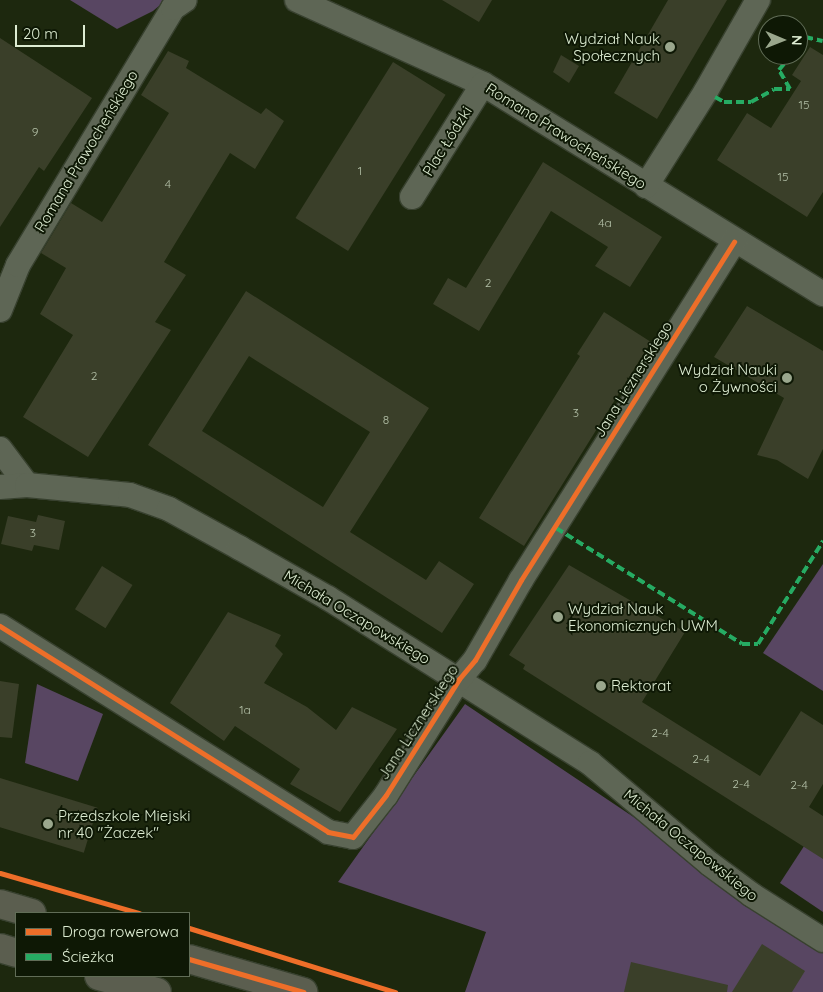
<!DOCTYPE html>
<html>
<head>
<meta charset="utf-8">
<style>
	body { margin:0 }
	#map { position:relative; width:823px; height:992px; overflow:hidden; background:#1d280e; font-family:Quicksand,sans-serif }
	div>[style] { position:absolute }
	.green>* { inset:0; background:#584662 }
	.building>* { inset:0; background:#3a3f29; transform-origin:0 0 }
	.roads { filter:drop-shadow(1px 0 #38412f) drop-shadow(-1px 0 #38412f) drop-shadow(0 1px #38412f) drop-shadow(0 -1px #38412f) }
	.minor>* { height:24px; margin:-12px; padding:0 12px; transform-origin:12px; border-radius:12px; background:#5e6655 }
	.major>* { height:28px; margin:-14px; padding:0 14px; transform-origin:14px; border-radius:14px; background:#5b5e4f }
	.quiet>* { height:4px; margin-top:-2px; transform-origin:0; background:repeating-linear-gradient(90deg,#26ab63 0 8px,transparent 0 12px) }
	.cycleway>* { height:5px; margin:-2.5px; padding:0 2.5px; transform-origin:2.5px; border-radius:2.5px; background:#ee6e29 }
	.dots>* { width:14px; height:14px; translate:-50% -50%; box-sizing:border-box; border:2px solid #0e1805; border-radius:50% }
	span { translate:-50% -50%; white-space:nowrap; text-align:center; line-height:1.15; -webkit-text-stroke:4px #0e1805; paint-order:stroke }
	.number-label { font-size:12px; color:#b4c1a8 }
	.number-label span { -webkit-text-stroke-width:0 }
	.poi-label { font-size:15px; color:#ddecd2 }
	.right { translate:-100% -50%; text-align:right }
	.left { translate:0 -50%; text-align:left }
	.street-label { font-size:15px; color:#ddecd2 }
	.legend { position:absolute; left:15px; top:912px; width:175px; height:65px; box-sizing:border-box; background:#0e1805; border:1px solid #616d57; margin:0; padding:6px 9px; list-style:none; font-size:15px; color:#ddecd2 }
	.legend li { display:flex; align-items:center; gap:10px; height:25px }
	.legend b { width:25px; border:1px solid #616d57 }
	.north { position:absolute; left:758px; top:15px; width:50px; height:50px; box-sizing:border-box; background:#0e1805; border:1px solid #616d57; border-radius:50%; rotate:91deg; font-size:14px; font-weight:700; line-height:20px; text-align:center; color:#ddecd2 }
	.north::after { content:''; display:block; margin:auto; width:18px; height:22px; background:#9aa78d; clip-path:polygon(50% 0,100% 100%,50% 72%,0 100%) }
	.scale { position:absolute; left:15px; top:25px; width:70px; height:22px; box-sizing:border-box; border:2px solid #ddecd2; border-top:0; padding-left:6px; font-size:15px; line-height:18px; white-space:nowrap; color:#ddecd2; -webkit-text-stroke:4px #0e1805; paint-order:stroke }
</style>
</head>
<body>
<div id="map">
	<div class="green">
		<div style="clip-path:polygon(70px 0,166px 0,153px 11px,117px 29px)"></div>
		<div style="clip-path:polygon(823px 564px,823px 691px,763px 653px)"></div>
		<div style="clip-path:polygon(37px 684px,103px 714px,78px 781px,25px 763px)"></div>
		<div style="clip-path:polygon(465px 704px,823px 944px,823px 992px,465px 992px,486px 932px,338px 882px)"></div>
		<div style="clip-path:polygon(823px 817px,823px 912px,780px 883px)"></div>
	</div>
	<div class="building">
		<div style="clip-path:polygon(442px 0,492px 0,479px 22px)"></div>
		<div style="clip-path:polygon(668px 0,727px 0,657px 119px,614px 93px)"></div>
		<div style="clip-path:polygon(0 38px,92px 98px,44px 171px,39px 167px,0 227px)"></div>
		<div style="clip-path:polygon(810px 47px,823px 55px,823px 192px,807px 217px,717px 160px,747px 113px,771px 128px,801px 81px,792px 75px)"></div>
		<div style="clip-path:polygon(168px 51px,189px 61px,186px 68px,261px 114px,266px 108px,284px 121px,255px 169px,230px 153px,164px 262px,186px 275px,155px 322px,171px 330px,88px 457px,23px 417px,73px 335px,40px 314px,66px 268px,41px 253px,71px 203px,102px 222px,169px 113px,141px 95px)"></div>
		<div style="clip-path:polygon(561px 55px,579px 66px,569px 83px,553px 72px)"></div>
		<div style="left:393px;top:62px;width:62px;height:184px;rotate:32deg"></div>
		<div style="clip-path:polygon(543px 162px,662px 237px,630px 287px,595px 266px,608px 247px,551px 211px,479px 331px,433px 304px,448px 278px,466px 288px)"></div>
		<div style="clip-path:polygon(evenodd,246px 291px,429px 408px,350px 532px,426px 580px,439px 561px,474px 584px,442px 633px,148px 445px,246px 291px,249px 356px,370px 432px,323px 507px,202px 431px,249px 356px)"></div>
		<div style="clip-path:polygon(747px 306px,823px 351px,823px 449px,808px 479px,777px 460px,757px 455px,784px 398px,714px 357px)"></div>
		<div style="clip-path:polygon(604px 312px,651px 342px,524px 546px,479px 518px,580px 356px,577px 354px)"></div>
		<div style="clip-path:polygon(38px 515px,65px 521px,59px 550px,34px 545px,32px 551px,1px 544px,8px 516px,36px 522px)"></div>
		<div style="clip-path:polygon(569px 565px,685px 632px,642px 702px,760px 776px,801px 711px,823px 725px,823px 784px,809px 807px,823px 816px,823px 859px,523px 669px,525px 665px,509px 655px)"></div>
		<div style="left:102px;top:566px;width:36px;height:51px;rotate:32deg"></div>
		<div style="clip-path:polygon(228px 612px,281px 635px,275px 646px,283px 654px,264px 683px,307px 707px,336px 730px,352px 707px,397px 729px,340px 812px,290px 784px,300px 769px,235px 726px,224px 741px,170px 703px)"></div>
		<div style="clip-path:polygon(0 681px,19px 684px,12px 738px,0 737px)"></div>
		<div style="left:0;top:778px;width:102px;height:47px;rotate:17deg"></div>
		<div style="clip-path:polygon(762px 944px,805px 971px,792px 992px,732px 992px)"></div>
		<div style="clip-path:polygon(631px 962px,728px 985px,727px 992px,624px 992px)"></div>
	</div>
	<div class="roads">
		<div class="minor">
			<div style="left:297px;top:0;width:204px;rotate:24.3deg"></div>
			<div style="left:483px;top:84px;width:400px;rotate:31.7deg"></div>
			<div style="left:646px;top:186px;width:112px;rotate:-57.7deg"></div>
			<div style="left:706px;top:91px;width:105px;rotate:-60.3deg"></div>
			<div style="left:412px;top:197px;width:133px;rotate:-57.9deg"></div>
			<div style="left:0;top:310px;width:48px;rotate:-68.2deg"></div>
			<div style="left:18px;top:265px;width:300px;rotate:-58.9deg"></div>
			<div style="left:173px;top:8px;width:14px;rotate:-34deg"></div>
			<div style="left:0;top:449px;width:45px;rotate:53.1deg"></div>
			<div style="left:0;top:487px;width:27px;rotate:-4deg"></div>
			<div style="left:27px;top:485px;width:103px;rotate:5.5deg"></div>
			<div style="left:130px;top:495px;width:41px;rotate:19.7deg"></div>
			<div style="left:169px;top:509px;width:81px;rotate:28.8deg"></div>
			<div style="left:240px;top:548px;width:101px;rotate:29.6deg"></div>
			<div style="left:328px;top:598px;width:310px;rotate:32.2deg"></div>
			<div style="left:590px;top:763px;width:157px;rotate:40.1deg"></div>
			<div style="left:710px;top:864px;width:52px;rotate:36.4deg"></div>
			<div style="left:752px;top:895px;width:84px;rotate:32.4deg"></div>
			<div style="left:0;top:626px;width:387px;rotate:32.1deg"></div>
			<div style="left:328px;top:832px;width:25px;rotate:11deg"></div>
			<div style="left:353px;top:837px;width:53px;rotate:-51.8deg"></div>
			<div style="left:386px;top:795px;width:137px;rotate:-57.8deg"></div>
			<div style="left:459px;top:679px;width:25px;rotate:-50deg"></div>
			<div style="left:475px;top:660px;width:92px;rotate:-60.1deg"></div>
			<div style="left:521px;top:580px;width:400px;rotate:-57.8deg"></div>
		</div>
		<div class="major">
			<div style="left:0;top:904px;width:33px;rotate:16deg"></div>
			<div style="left:0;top:948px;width:17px;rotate:17deg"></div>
			<div style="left:189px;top:959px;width:119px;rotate:16.1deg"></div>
			<div style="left:99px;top:976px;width:60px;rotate:15.4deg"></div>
		</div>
	</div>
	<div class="quiet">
		<div style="left:798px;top:46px;width:11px;rotate:-52deg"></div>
		<div style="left:805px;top:37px;width:18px;rotate:13deg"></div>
		<div style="left:715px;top:97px;width:10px;rotate:29deg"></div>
		<div style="left:724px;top:102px;width:27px"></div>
		<div style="left:751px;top:102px;width:26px;rotate:-29deg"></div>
		<div style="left:774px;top:89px;width:16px"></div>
		<div style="left:790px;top:89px;width:22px;rotate:-120deg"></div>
		<div style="left:779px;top:70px;width:19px;rotate:-51deg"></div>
		<div style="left:556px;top:528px;width:219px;rotate:31.9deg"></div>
		<div style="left:742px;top:644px;width:16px"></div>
		<div style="left:758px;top:644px;width:122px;rotate:-57.7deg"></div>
	</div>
	<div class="cycleway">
		<div style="left:0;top:626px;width:387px;rotate:32.1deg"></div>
		<div style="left:328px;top:832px;width:25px;rotate:11deg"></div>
		<div style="left:353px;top:837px;width:53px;rotate:-51.8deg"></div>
		<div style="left:386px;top:795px;width:137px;rotate:-57.8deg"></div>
		<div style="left:459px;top:679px;width:25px;rotate:-50deg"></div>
		<div style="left:475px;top:660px;width:92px;rotate:-60.1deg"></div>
		<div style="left:521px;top:580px;width:400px;rotate:-57.8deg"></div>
		<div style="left:0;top:873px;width:145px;rotate:16.1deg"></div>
		<div style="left:189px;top:928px;width:216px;rotate:17.3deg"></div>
		<div style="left:189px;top:959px;width:119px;rotate:16.1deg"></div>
	</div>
	<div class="dots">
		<div style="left:670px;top:47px;background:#9aa78d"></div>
		<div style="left:787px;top:378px;background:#9aa78d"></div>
		<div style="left:558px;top:617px;background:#9aa78d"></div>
		<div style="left:601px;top:686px;background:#9aa78d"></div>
		<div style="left:48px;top:824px;background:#9aa78d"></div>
	</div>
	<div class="number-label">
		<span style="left:804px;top:105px">15</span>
		<span style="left:35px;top:132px">9</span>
		<span style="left:360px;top:171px">1</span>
		<span style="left:783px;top:177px">15</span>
		<span style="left:168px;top:184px">4</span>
		<span style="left:605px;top:223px">4a</span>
		<span style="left:488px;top:283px">2</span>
		<span style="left:94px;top:376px">2</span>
		<span style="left:576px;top:413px">3</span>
		<span style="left:386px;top:420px">8</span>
		<span style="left:33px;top:533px">3</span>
		<span style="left:245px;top:710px">1a</span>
		<span style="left:660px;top:733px">2-4</span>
		<span style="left:701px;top:759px">2-4</span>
		<span style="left:741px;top:784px">2-4</span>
		<span style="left:799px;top:785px">2-4</span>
	</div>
	<div class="poi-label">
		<span class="right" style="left:660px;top:47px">Wydział Nauk<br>Społecznych</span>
		<span class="right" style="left:777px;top:378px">Wydział Nauki<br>o Żywności</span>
		<span class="left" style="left:568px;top:617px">Wydział Nauk<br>Ekonomicznych UWM</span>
		<span class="left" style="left:611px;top:686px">Rektorat</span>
		<span class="left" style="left:58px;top:824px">Przedszkole Miejski<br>nr 40 "Żaczek"</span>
	</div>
	<div class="street-label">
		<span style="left:566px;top:136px;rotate:32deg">Romana Prawocheńskiego</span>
		<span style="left:447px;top:141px;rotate:-58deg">Plac Łódzki</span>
		<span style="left:86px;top:151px;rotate:-59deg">Romana Prawocheńskiego</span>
		<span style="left:633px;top:379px;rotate:-58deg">Jana Licznerskiego</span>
		<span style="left:357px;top:617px;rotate:31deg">Michała Oczapowskiego</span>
		<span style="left:418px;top:722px;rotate:-57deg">Jana Licznerskiego</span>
		<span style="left:691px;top:845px;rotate:39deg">Michała Oczapowskiego</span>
	</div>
	<ul class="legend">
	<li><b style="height:6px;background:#ee6e29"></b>Droga rowerowa</li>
	<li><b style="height:6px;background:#26ab63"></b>Ścieżka</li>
	</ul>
	<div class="north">N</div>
	<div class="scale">20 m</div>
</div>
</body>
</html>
